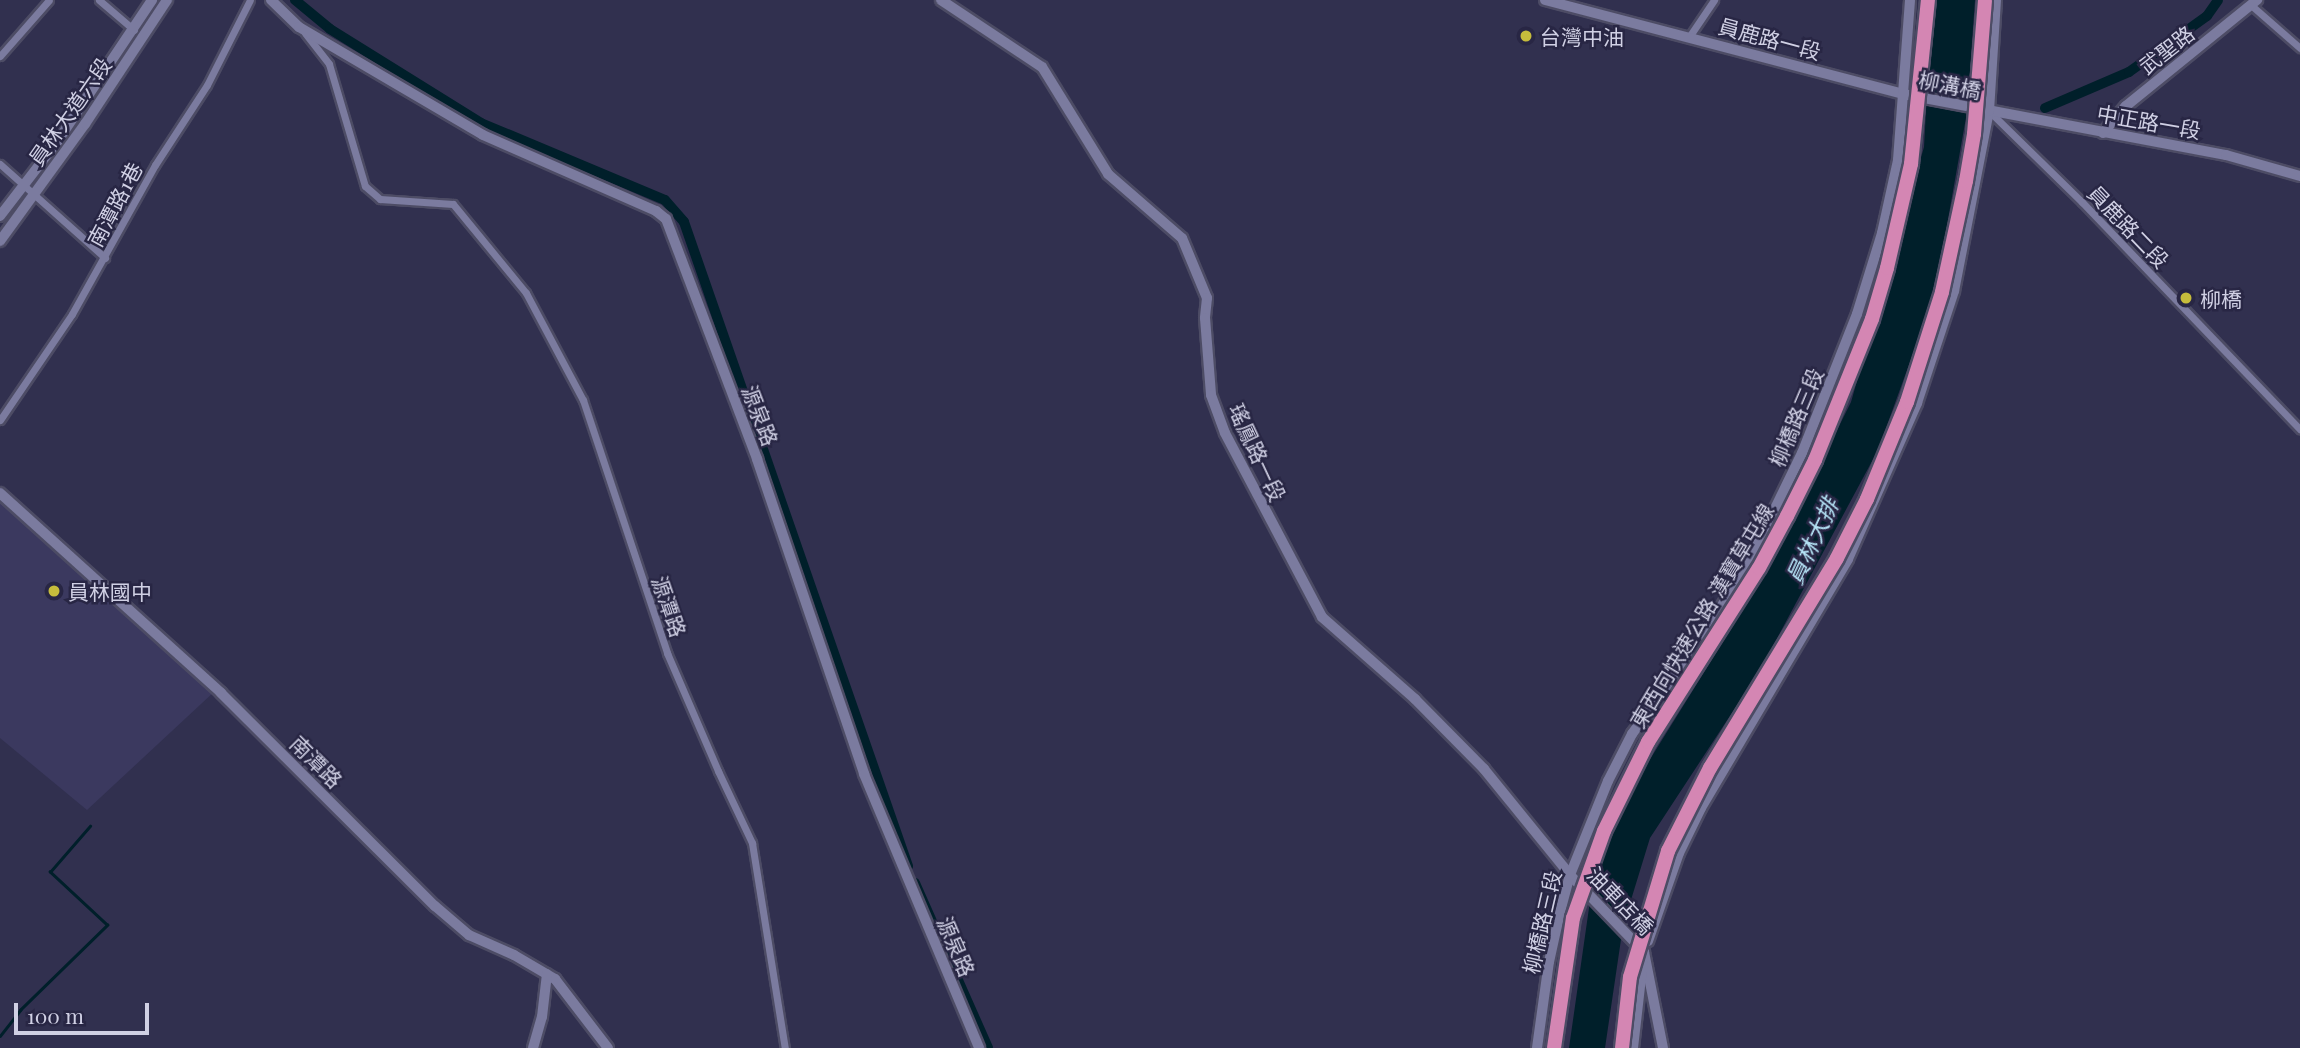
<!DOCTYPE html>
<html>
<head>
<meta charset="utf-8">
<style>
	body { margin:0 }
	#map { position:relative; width:2300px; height:1048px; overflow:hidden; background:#31304f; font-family:"Playfair Display","Noto Sans TC",serif }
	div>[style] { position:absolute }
	.built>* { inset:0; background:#3b395f }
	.water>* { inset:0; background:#001f2a }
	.stream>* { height:2.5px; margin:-1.25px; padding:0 1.25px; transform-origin:1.25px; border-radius:1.25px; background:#001f2a }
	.canal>* { height:10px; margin:-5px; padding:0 5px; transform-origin:5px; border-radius:5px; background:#001f2a }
	.roads { filter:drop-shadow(2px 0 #4d4c65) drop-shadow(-2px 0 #4d4c65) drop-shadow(0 2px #4d4c65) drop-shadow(0 -2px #4d4c65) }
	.street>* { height:7px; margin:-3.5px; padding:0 3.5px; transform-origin:3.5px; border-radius:3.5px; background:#7b7b9f }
	.secondary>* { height:10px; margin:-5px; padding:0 5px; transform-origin:5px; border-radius:5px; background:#7b7b9f }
	.bridges { filter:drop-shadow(2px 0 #4d4c65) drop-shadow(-2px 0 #4d4c65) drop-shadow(0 2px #4d4c65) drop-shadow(0 -2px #4d4c65) }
	.highway-bridge>* { height:14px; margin:-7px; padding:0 7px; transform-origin:7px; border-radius:7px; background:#d486b3 }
	.dots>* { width:19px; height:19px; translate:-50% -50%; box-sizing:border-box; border:4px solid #282644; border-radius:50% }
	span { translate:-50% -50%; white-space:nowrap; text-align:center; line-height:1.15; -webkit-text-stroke:5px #282644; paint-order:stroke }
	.poi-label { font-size:21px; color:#d0d0e4 }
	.left { translate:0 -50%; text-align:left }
	.street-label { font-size:21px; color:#d0d0e4 }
	.water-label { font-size:23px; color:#b5e3f6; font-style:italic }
	.scale { position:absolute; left:14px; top:1003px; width:135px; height:32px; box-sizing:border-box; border:4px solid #d0d0e4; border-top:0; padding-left:9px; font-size:21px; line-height:24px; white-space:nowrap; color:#d0d0e4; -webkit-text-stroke:5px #282644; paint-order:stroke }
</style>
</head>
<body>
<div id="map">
	<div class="built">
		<div style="clip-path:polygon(0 491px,215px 691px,87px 810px,0 738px)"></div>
	</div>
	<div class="water">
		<div style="clip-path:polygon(1932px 0,1975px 0,1967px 112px,1935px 293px,1878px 450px,1760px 670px,1650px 838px,1623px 926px,1605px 1048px,1569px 1048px,1591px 894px,1616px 814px,1767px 571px,1851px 402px,1924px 147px)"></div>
	</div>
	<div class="stream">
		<div style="left:0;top:1036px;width:33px;rotate:-52deg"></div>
		<div style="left:20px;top:1010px;width:122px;rotate:-44.3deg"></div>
		<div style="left:107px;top:925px;width:78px;rotate:-137.1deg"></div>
		<div style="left:50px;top:872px;width:61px;rotate:-49deg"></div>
	</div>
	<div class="canal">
		<div style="left:295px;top:0;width:45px;rotate:39.6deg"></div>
		<div style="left:330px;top:29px;width:178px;rotate:31.9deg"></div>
		<div style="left:481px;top:123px;width:199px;rotate:22.7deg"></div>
		<div style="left:665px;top:200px;width:29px;rotate:49deg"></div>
		<div style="left:684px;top:222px;width:682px;rotate:70.82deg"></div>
		<div style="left:2045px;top:108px;width:91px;rotate:-23.2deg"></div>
		<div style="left:2129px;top:72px;width:96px;rotate:-35.7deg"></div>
		<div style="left:2207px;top:16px;width:19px;rotate:-55deg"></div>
		<div style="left:915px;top:883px;width:180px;rotate:66.1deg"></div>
	</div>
	<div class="roads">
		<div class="street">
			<div style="left:99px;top:0;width:46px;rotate:40.6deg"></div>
			<div style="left:2252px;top:6px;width:64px;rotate:41.2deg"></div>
			<div style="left:305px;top:33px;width:39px;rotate:52deg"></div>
			<div style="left:329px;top:64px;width:127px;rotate:73.6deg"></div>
			<div style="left:365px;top:186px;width:20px;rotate:41deg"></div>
			<div style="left:380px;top:199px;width:73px;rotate:3.9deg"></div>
			<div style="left:453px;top:204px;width:115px;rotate:50.6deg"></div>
			<div style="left:526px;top:293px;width:121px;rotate:62deg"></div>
			<div style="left:583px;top:400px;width:267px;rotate:71.6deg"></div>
			<div style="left:667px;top:653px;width:129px;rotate:66.6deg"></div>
			<div style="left:718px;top:771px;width:80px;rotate:64.7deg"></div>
			<div style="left:752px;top:843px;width:208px;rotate:80.9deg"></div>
			<div style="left:1689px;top:37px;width:45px;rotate:-56deg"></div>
			<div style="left:0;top:56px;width:74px;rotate:-48.8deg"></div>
			<div style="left:1990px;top:112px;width:129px;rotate:44.4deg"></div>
			<div style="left:2082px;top:202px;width:315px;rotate:46.2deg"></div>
			<div style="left:0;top:164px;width:141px;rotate:41.8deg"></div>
			<div style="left:0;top:420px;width:128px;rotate:-55.8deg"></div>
			<div style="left:72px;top:314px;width:171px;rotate:-60.9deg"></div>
			<div style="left:155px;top:165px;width:95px;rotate:-57deg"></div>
			<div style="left:207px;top:85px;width:95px;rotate:-63.2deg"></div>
		</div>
		<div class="secondary">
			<div style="left:271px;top:0;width:39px;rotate:44deg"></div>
			<div style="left:299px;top:27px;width:213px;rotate:30.4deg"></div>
			<div style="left:483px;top:135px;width:189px;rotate:23.7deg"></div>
			<div style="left:656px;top:211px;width:13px;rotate:39deg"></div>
			<div style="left:666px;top:219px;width:257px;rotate:69.2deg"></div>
			<div style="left:757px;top:459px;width:333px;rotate:71.2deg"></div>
			<div style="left:864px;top:774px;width:297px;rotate:67.2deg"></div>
			<div style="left:941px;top:0;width:121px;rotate:33.6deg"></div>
			<div style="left:1042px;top:67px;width:126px;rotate:58.3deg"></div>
			<div style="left:1108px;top:174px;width:98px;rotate:40.9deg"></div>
			<div style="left:1182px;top:238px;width:65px;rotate:67.4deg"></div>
			<div style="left:1207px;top:298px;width:20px;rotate:96deg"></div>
			<div style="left:1205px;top:318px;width:77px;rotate:85.5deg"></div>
			<div style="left:1211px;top:395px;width:40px;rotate:69.8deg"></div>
			<div style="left:1225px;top:433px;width:208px;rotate:62.2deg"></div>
			<div style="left:1322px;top:617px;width:124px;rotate:41.4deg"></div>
			<div style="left:1415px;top:699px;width:98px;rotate:45.4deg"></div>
			<div style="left:1484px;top:769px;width:136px;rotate:50.9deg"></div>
			<div style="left:1570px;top:875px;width:107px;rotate:46.1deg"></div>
			<div style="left:1644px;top:952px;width:98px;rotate:78.8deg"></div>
			<div style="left:1545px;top:0;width:370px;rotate:14.7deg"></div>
			<div style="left:1903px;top:94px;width:329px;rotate:10.7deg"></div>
			<div style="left:2226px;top:155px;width:77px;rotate:15.8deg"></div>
			<div style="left:2103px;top:133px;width:35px;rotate:-50deg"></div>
			<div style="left:2126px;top:106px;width:169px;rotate:-39deg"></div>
			<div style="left:0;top:216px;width:93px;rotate:-52.4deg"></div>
			<div style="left:57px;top:142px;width:171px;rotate:-56.2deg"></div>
			<div style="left:0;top:241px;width:145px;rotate:-54deg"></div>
			<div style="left:85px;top:124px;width:149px;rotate:-56.5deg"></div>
			<div style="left:0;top:493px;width:298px;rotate:42.1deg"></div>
			<div style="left:221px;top:693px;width:302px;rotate:44.9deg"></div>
			<div style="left:435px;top:906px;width:45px;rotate:40.5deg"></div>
			<div style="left:469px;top:935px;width:49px;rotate:24deg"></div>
			<div style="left:514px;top:955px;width:48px;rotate:30.3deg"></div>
			<div style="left:555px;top:979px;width:87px;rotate:52.5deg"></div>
			<div style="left:1648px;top:941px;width:93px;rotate:-70.6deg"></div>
			<div style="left:1679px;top:853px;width:50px;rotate:-63.9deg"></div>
			<div style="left:1701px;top:808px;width:289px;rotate:-59.4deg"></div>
			<div style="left:1848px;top:559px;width:171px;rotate:-66.1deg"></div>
			<div style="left:1917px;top:403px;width:118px;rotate:-71.7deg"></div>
			<div style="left:1954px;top:291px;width:183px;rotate:-79deg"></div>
			<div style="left:1989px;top:111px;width:111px;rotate:-86.4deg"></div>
			<div style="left:533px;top:1048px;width:32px;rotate:-74deg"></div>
			<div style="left:542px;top:1017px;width:43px;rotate:-83.4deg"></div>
			<div style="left:1537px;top:1048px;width:87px;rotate:-82.1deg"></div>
			<div style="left:1549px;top:962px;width:51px;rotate:-77.6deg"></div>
			<div style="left:1560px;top:912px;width:38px;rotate:-75deg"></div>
			<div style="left:1570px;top:875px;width:101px;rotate:-68deg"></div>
			<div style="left:1608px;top:781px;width:53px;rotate:-62.9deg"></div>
			<div style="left:1632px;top:734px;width:125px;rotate:-54.1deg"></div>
			<div style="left:1705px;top:633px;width:86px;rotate:-58.3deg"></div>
			<div style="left:1750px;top:560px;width:119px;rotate:-64.1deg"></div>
			<div style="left:1802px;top:453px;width:149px;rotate:-68.4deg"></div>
			<div style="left:1857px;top:314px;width:85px;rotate:-72.8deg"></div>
			<div style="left:1882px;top:233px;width:75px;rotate:-77.6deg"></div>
			<div style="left:1898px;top:160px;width:160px;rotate:-85.7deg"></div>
			<div style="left:1633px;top:1048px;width:89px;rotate:-83.5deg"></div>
		</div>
	</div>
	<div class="bridges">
		<div class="highway-bridge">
			<div style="left:1554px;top:1048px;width:131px;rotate:-81.7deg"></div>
			<div style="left:1573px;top:918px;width:92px;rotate:-70.4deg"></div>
			<div style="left:1604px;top:831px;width:99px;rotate:-63.7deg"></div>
			<div style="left:1648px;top:742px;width:206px;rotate:-57.5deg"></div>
			<div style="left:1759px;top:568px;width:59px;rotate:-61.7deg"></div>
			<div style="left:1787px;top:516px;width:63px;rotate:-63.4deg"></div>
			<div style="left:1815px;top:460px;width:152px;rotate:-68deg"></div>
			<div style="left:1872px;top:319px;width:53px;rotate:-73.6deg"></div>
			<div style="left:1887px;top:268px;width:107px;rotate:-77deg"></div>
			<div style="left:1911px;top:164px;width:165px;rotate:-84.1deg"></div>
			<div style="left:1622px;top:1048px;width:71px;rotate:-83.6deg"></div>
			<div style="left:1630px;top:977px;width:132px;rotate:-73.2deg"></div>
			<div style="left:1668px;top:851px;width:93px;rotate:-63.2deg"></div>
			<div style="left:1710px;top:768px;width:245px;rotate:-58.8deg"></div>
			<div style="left:1837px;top:558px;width:66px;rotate:-63deg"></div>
			<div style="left:1867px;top:499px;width:105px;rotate:-67.6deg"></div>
			<div style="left:1907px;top:402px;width:115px;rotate:-72.3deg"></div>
			<div style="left:1942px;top:292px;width:114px;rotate:-77.8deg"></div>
			<div style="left:1966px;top:181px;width:48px;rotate:-80.3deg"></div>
			<div style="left:1974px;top:134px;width:134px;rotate:-85.3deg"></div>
		</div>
	</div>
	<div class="dots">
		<div style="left:1526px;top:36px;background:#c6bc3c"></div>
		<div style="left:2186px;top:298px;background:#c6bc3c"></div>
		<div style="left:54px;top:591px;background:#c6bc3c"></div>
	</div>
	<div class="poi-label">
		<span class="left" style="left:1540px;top:36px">台灣中油</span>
		<span class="left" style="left:2200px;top:298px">柳橋</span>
		<span class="left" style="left:68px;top:591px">員林國中</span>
	</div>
	<div class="street-label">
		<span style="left:1770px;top:38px;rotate:15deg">員鹿路一段</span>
		<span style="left:2166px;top:49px;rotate:-38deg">武聖路</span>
		<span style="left:1950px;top:84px;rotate:11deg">柳溝橋</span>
		<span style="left:69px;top:111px;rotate:-55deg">員林大道六段</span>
		<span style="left:2149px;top:121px;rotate:10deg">中正路一段</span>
		<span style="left:114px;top:204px;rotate:-62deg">南潭路1巷</span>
		<span style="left:2129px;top:226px;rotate:46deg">員鹿路二段</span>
		<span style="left:761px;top:415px;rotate:69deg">源泉路</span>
		<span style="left:1795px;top:417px;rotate:-67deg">柳橋路三段</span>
		<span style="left:1258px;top:452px;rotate:65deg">瑤鳳路一段</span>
		<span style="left:670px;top:606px;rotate:71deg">源潭路</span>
		<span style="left:1701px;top:615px;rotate:-59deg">東西向快速公路 漢寶草屯線</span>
		<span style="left:317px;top:761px;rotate:45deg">南潭路</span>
		<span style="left:1621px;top:900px;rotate:46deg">油車店橋</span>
		<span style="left:1541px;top:922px;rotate:-77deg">柳橋路三段</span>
		<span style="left:957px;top:946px;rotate:67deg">源泉路</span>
	</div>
	<div class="water-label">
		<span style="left:1812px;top:541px;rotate:-65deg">員林大排</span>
	</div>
	<div class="scale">100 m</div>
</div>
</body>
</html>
